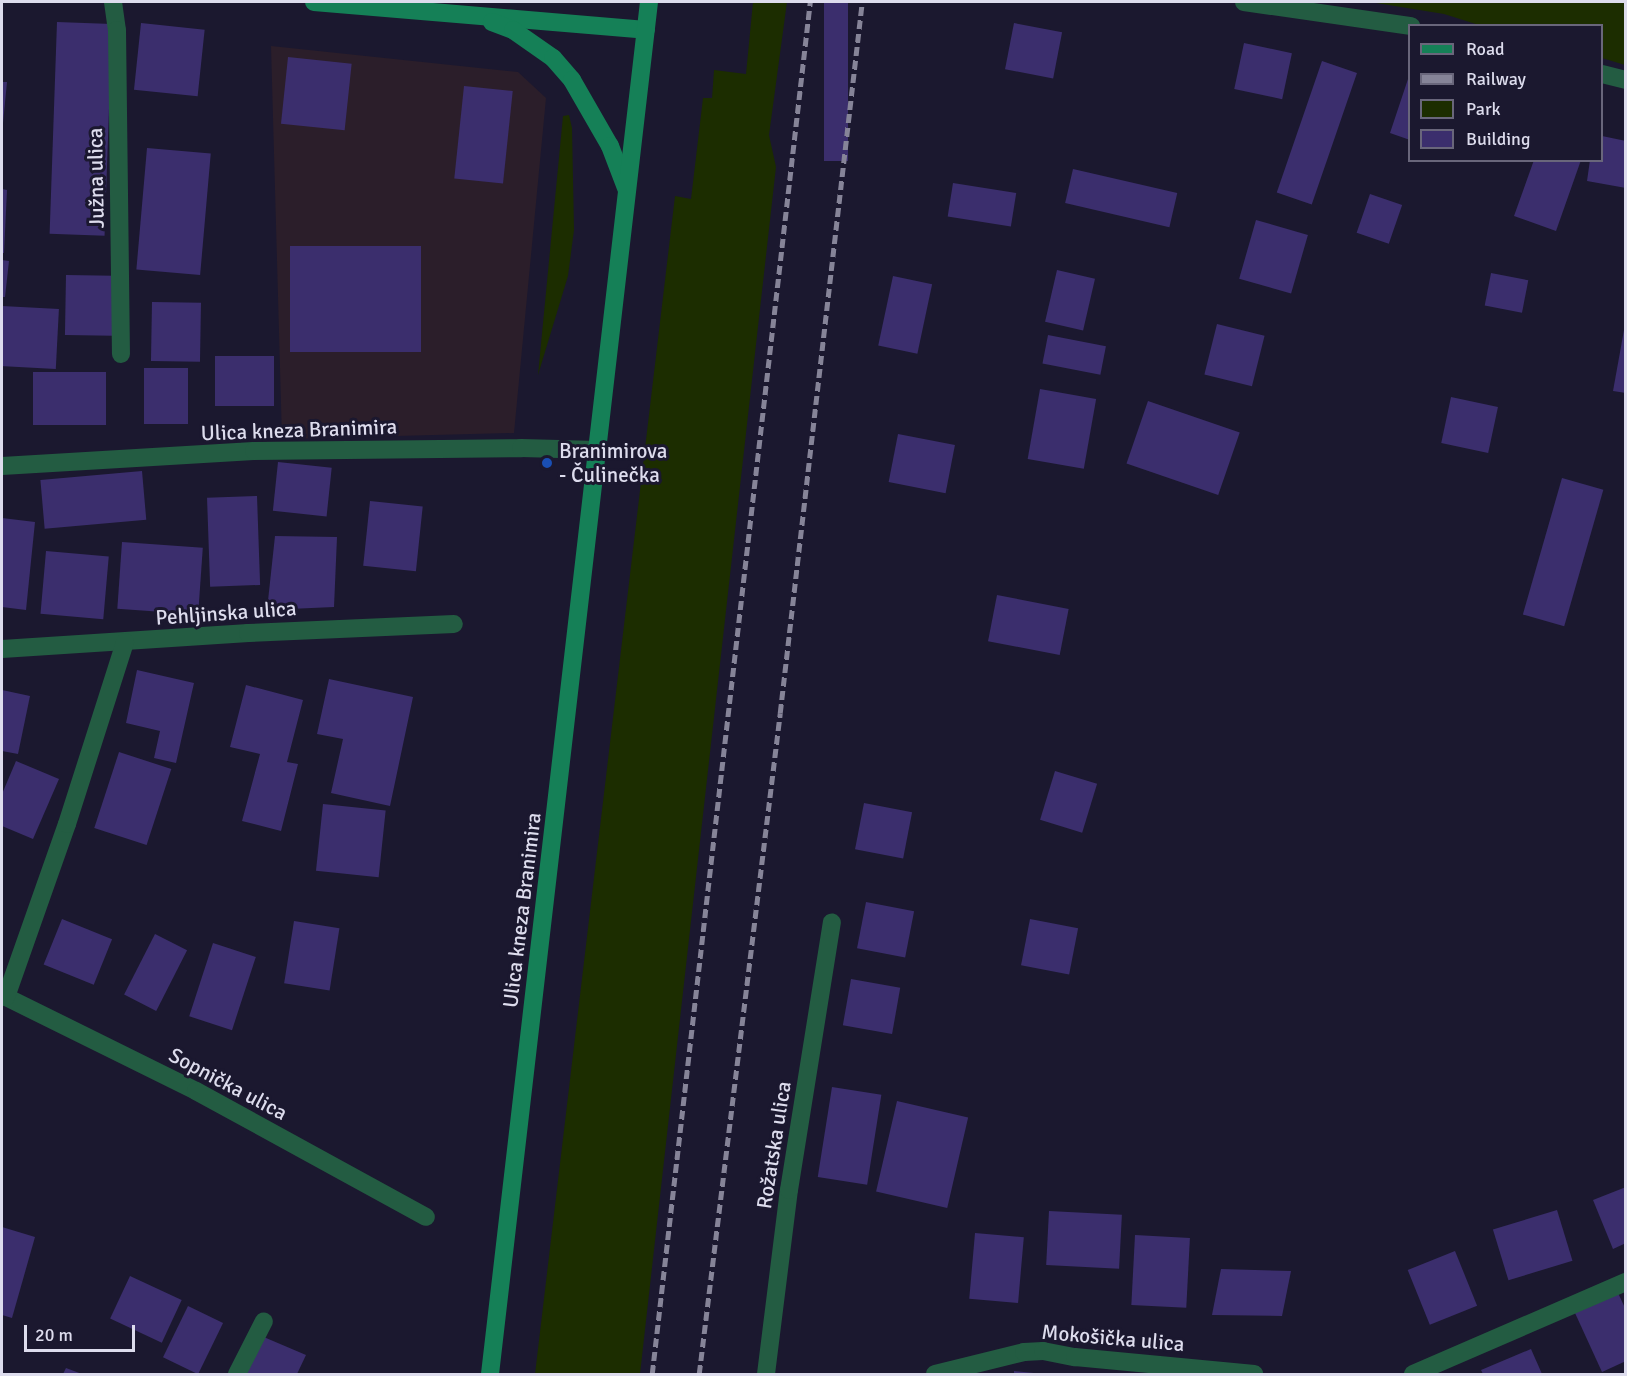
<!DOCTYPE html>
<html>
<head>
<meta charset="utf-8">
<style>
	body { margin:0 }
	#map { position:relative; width:1627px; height:1376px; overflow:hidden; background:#1b182f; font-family:Signika,sans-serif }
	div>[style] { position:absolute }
	.commercial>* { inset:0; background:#2b1e2a }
	.green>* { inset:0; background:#1c2d00 }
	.building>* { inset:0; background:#3b2e6d; transform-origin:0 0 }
	.street>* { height:18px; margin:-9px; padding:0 9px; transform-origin:9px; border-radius:9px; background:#235c42 }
	.secondary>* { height:18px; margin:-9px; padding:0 9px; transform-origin:9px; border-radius:9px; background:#158057 }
	.rail>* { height:4.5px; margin-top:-2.25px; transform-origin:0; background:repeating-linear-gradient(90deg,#868498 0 9px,transparent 0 13.5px) }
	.dots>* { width:16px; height:16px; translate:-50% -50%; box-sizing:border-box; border:3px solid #1b182f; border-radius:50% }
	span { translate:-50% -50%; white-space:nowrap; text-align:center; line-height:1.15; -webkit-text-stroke:6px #1b182f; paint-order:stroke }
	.street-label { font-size:21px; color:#dddced }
	.poi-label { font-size:21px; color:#dddced }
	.left { translate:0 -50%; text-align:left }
	.frame { position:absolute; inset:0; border:3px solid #dddced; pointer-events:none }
	.legend { position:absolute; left:1408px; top:24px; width:195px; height:138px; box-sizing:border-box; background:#1b182f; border:2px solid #69667b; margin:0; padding:8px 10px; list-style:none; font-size:18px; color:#dddced }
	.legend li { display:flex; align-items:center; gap:12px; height:30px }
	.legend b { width:30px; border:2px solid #69667b }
	.scale { position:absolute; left:24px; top:1325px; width:111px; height:27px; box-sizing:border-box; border:3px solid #dddced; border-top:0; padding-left:8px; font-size:18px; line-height:21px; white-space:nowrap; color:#dddced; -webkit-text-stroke:4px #1b182f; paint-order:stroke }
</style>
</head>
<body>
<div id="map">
	<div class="commercial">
		<div style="clip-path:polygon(271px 46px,518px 72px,546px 98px,514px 433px,282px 439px)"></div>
	</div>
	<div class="green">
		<div style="clip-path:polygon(753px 2px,787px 2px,769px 135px,776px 167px,640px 1374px,535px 1374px,675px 196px,691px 199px,703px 98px,712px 98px,714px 70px,746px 74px)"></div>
		<div style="clip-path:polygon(1370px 2px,1625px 2px,1625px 65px,1602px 58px,1602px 26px,1479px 25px,1444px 14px)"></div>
		<div style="clip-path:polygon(569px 115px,572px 128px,574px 230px,568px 276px,538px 375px,563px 116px)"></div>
	</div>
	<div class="building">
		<div style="left:824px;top:2px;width:24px;height:159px"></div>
		<div style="left:57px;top:22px;width:55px;height:212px;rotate:2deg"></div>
		<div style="left:141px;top:23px;width:64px;height:67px;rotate:6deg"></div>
		<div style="left:1014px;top:23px;width:49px;height:47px;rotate:11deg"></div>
		<div style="left:1244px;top:43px;width:49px;height:47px;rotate:12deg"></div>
		<div style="left:288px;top:57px;width:64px;height:67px;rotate:6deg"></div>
		<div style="left:1322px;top:61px;width:37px;height:139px;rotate:19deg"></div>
		<div style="clip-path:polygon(1409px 76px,1410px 76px,1410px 140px,1390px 133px)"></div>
		<div style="clip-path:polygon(2px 82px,7px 82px,3px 123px,2px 123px)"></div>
		<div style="left:464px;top:86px;width:49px;height:93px;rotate:6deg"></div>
		<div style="clip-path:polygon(1602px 136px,1626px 141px,1626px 188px,1587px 181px,1590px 160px,1602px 160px)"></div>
		<div style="left:147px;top:148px;width:64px;height:122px;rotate:5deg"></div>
		<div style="clip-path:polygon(1534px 160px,1581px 160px,1556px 231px,1514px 216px)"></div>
		<div style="left:1073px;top:169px;width:107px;height:35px;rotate:13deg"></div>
		<div style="left:953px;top:183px;width:64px;height:34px;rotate:9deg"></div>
		<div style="clip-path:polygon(2px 189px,7px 190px,4px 253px,2px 253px)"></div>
		<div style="left:1370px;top:194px;width:34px;height:41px;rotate:19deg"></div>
		<div style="left:1256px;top:220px;width:54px;height:61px;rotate:16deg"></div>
		<div style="left:290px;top:246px;width:131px;height:106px"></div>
		<div style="clip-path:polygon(2px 260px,9px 261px,5px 297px,2px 297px)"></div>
		<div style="left:1057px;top:270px;width:39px;height:53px;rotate:13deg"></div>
		<div style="left:1491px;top:273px;width:38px;height:33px;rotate:11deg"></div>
		<div style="left:66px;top:275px;width:48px;height:60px;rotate:1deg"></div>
		<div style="left:893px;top:276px;width:40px;height:71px;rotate:12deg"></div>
		<div style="left:152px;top:302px;width:49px;height:59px;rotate:1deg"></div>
		<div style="left:2px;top:306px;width:57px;height:60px;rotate:3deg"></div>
		<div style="left:1217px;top:324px;width:49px;height:52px;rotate:14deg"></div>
		<div style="clip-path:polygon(1624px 330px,1626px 330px,1626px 393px,1613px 391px)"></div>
		<div style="left:1048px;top:335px;width:59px;height:29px;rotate:11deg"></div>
		<div style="left:274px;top:356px;width:50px;height:59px;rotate:90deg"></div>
		<div style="left:144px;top:368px;width:44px;height:56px"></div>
		<div style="left:33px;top:372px;width:73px;height:53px"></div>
		<div style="left:1040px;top:389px;width:57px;height:71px;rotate:10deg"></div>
		<div style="left:1451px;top:397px;width:48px;height:47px;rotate:12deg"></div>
		<div style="left:1148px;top:401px;width:97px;height:66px;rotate:19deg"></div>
		<div style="left:898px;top:434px;width:58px;height:49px;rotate:11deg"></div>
		<div style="left:278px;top:462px;width:54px;height:49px;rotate:6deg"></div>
		<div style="left:142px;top:471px;width:49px;height:102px;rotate:85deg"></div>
		<div style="left:1562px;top:478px;width:43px;height:142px;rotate:16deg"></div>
		<div style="left:257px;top:496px;width:89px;height:50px;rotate:88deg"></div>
		<div style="left:370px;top:501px;width:53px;height:65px;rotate:6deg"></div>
		<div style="clip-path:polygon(2px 518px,35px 522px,26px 610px,2px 607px)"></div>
		<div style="clip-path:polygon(275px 536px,337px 537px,334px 607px,267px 610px)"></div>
		<div style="left:122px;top:542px;width:81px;height:67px;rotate:4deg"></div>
		<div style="left:46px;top:551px;width:63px;height:63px;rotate:5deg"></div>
		<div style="left:997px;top:595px;width:73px;height:47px;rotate:11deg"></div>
		<div style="clip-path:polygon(137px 670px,194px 683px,176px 763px,154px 758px,160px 731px,126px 723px)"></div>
		<div style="clip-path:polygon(329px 679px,413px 697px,390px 806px,331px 793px,343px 739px,317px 734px)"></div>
		<div style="clip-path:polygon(246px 685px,303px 700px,287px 762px,298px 764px,281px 831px,242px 821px,260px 754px,230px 747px)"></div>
		<div style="clip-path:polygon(2px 690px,30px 696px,18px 754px,2px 751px)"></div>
		<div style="left:119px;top:752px;width:55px;height:80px;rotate:18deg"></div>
		<div style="clip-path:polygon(16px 761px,59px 779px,33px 839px,2px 826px,2px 794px)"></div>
		<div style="left:1055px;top:771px;width:44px;height:51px;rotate:17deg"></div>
		<div style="left:864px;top:803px;width:49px;height:47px;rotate:11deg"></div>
		<div style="left:323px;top:804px;width:63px;height:67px;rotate:6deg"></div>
		<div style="left:866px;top:902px;width:49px;height:47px;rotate:11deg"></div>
		<div style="left:62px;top:919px;width:54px;height:49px;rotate:22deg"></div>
		<div style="left:1030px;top:919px;width:49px;height:47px;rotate:11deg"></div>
		<div style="left:294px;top:921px;width:46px;height:63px;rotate:9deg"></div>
		<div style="left:155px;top:934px;width:36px;height:68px;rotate:27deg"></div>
		<div style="left:213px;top:943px;width:45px;height:77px;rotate:18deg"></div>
		<div style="left:851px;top:979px;width:50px;height:47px;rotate:10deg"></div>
		<div style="left:832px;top:1087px;width:50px;height:91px;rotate:9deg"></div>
		<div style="left:897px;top:1101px;width:73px;height:93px;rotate:13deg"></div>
		<div style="clip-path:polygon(1626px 1187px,1626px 1243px,1613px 1249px,1593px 1200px)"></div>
		<div style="left:1557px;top:1210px;width:53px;height:67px;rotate:73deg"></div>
		<div style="left:1049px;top:1211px;width:73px;height:54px;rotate:3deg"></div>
		<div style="clip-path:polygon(2px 1227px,35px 1237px,12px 1318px,2px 1315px)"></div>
		<div style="left:975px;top:1233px;width:49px;height:66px;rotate:5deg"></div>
		<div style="left:1135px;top:1235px;width:55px;height:70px;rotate:3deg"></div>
		<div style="left:1455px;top:1251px;width:59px;height:51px;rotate:68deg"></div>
		<div style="clip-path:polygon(1221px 1269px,1291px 1271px,1282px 1316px,1212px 1315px)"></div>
		<div style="left:130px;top:1276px;width:57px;height:47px;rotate:25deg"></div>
		<div style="clip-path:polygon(1618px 1293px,1626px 1310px,1626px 1361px,1602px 1372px,1575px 1313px)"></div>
		<div style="left:188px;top:1306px;width:39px;height:57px;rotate:26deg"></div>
		<div style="clip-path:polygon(259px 1335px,306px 1355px,297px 1374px,242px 1374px)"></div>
		<div style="clip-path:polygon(1531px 1349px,1542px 1374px,1483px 1374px,1481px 1370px)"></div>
		<div style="clip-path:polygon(66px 1368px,82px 1374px,63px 1374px)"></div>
		<div style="clip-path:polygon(1014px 1371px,1034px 1373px,1034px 1374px,1014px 1374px)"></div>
	</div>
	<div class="street">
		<div style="left:113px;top:2px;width:28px;rotate:82deg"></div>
		<div style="left:117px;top:30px;width:324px;rotate:89.3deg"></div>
		<div style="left:1244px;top:2px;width:169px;rotate:8.2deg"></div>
		<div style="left:1602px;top:74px;width:25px;rotate:14deg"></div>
		<div style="left:2px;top:466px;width:252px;rotate:-3.4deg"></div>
		<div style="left:254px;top:451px;width:267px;rotate:-0.6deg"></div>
		<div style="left:521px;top:448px;width:77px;rotate:1.5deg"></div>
		<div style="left:2px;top:649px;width:247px;rotate:-3.7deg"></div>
		<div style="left:248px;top:633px;width:206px;rotate:-2.5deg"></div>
		<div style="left:2px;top:995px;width:216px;rotate:26.3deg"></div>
		<div style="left:196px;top:1091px;width:262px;rotate:28.7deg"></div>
		<div style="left:6px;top:997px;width:183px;rotate:-70.6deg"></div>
		<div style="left:67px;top:824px;width:191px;rotate:-72.3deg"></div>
		<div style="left:237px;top:1374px;width:59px;rotate:-63deg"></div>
		<div style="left:766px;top:1374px;width:185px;rotate:-82.9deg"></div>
		<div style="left:789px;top:1190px;width:271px;rotate:-80.9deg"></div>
		<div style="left:935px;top:1374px;width:92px;rotate:-13.9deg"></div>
		<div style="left:1024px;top:1352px;width:19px;rotate:-3deg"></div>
		<div style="left:1043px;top:1351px;width:33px;rotate:11deg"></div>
		<div style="left:1075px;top:1357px;width:180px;rotate:5.4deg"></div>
		<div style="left:1413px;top:1374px;width:232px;rotate:-23.4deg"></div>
	</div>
	<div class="secondary">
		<div style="left:314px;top:2px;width:333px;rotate:4.8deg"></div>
		<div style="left:492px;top:22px;width:22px;rotate:21deg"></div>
		<div style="left:513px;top:30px;width:49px;rotate:35deg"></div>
		<div style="left:553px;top:58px;width:29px;rotate:49deg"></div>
		<div style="left:572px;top:80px;width:76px;rotate:60.1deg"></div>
		<div style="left:610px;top:146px;width:45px;rotate:69.1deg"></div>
		<div style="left:490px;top:1374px;width:1381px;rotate:-83.39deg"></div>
	</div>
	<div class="rail">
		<div style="left:652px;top:1374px;width:1381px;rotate:-83.43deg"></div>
		<div style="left:699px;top:1374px;width:666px;rotate:-83.01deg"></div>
		<div style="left:780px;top:713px;width:716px;rotate:-83.42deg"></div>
	</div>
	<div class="dots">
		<div style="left:547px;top:463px;background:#1a4fb4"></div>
	</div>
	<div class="street-label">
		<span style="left:96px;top:178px;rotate:-91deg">Južna ulica</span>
		<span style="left:299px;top:430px;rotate:-2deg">Ulica kneza Branimira</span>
		<span style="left:226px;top:613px;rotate:-4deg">Pehljinska ulica</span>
		<span style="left:522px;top:910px;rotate:-83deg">Ulica kneza Branimira</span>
		<span style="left:228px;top:1084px;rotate:28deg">Sopnička ulica</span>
		<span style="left:774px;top:1145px;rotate:-81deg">Rožatska ulica</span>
		<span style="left:1113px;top:1338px;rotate:5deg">Mokošička ulica</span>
	</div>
	<div class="poi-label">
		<span class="left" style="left:559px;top:463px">Branimirova<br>- Čulinečka</span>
	</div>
	<div class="frame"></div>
	<ul class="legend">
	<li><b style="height:8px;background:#158057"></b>Road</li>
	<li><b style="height:8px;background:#868498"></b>Railway</li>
	<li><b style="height:16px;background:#1c2d00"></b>Park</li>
	<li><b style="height:16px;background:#3b2e6d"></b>Building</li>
	</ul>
	<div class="scale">20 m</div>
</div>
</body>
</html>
